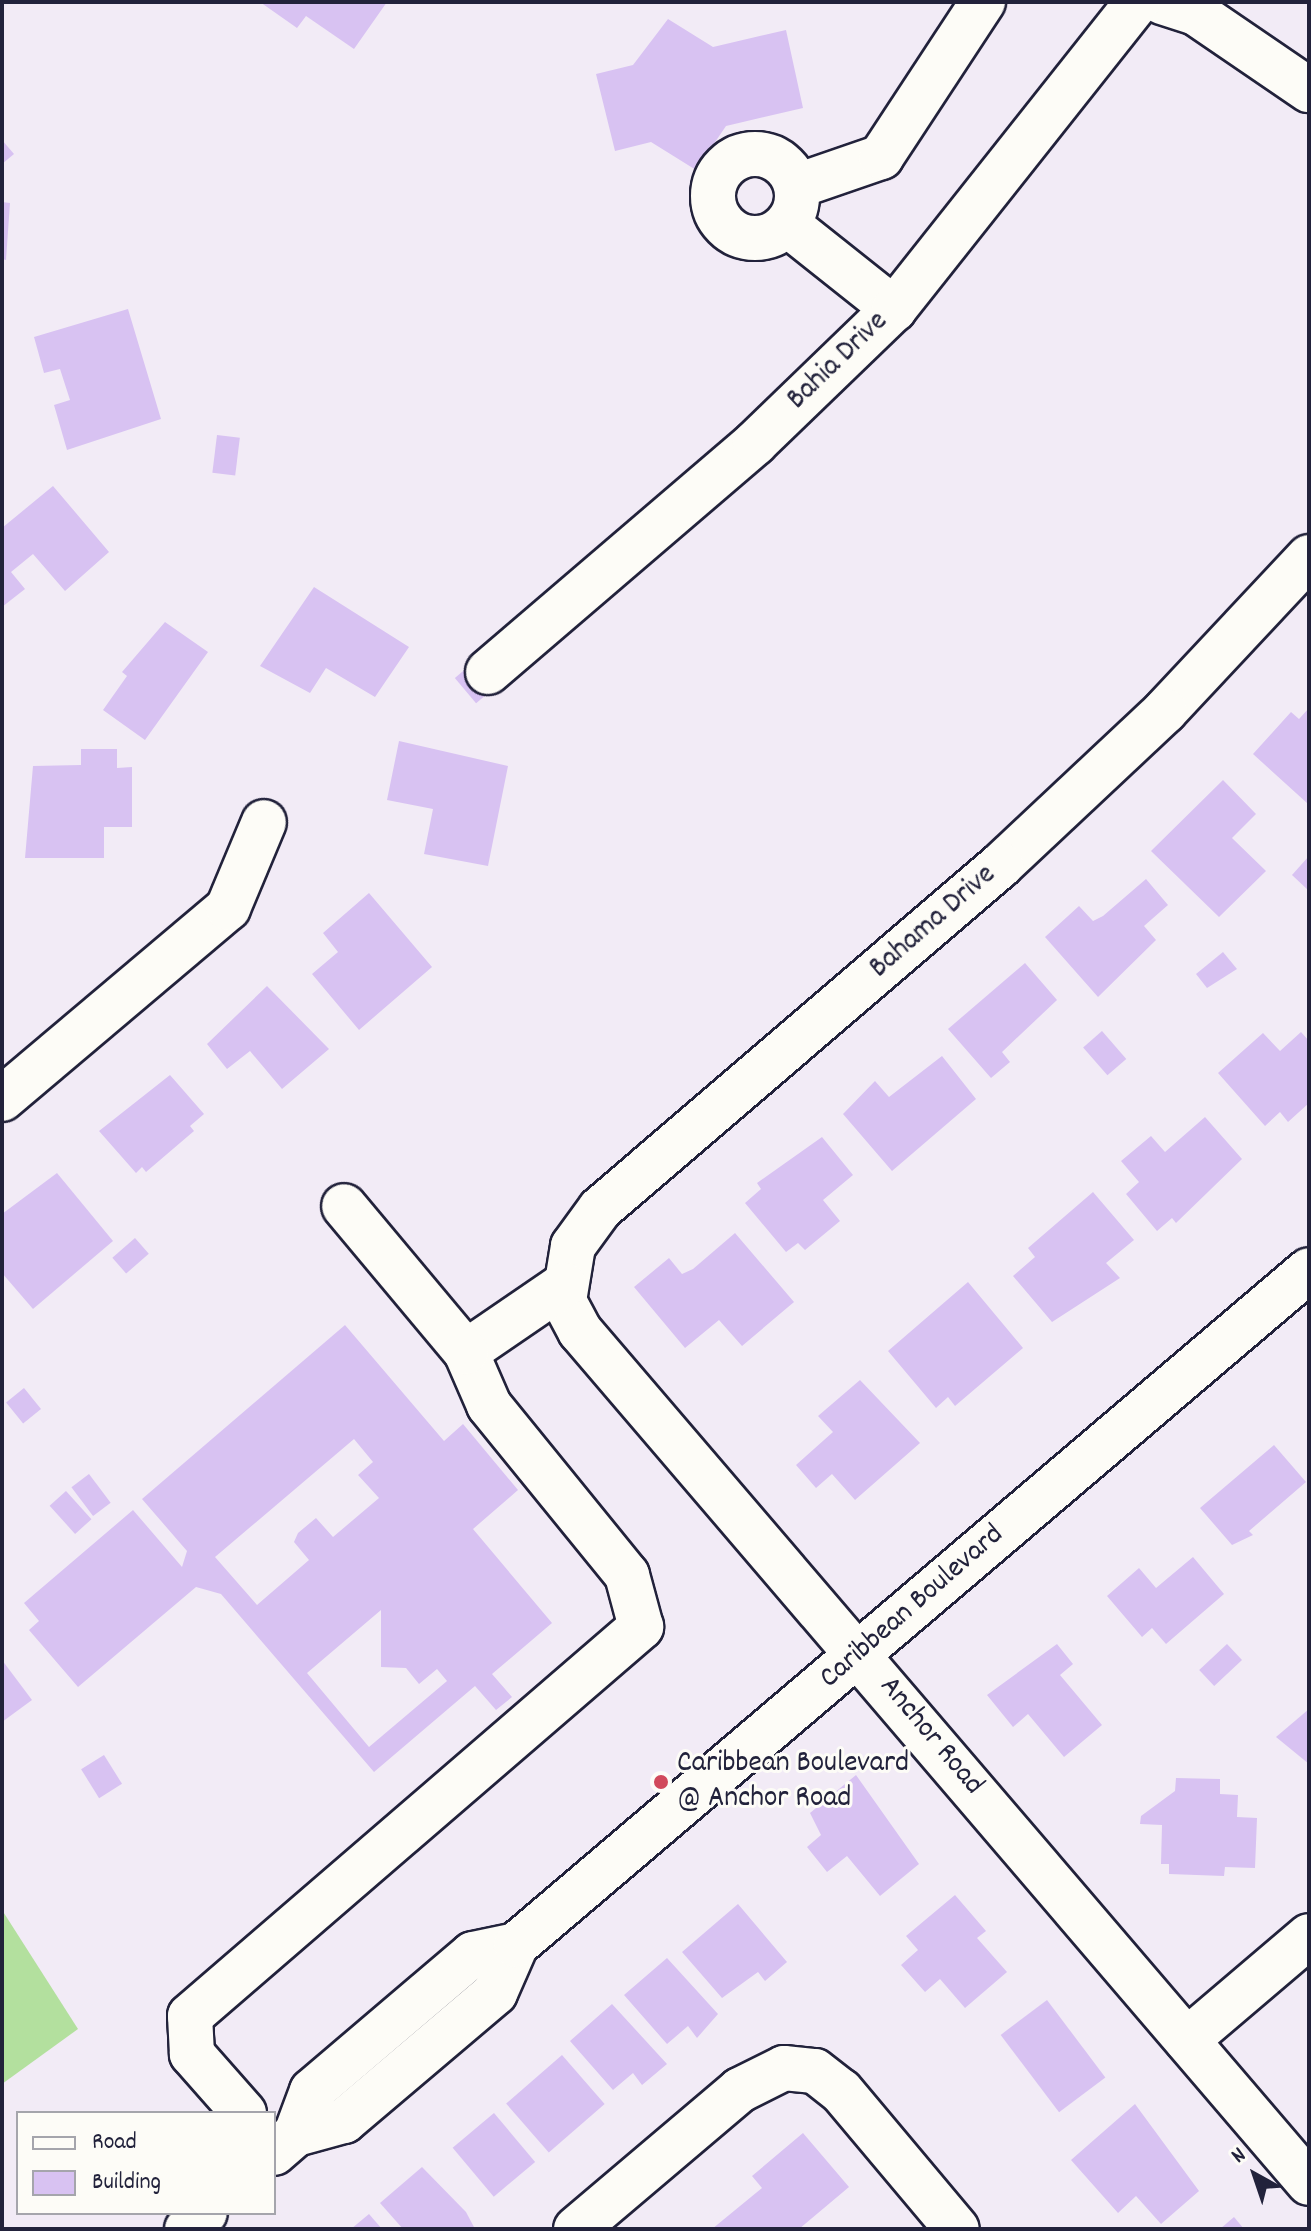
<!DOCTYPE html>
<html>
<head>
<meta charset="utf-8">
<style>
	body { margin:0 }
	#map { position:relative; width:1311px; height:2231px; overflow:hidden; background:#f2ebf6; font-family:Dekko,sans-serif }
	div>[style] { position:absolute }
	.green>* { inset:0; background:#b3e09e }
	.building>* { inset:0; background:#d8c2f2; transform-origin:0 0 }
	.roads { filter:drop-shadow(2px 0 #22223b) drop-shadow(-2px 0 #22223b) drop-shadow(0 2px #22223b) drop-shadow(0 -2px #22223b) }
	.minor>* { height:44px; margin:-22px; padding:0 22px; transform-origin:22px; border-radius:22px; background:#fdfcf7 }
	.minor>.ring { margin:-22px; padding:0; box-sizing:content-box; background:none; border:44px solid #fdfcf7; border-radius:50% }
	.dots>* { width:22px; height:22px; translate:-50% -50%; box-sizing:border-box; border:4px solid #fdfcf7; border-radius:50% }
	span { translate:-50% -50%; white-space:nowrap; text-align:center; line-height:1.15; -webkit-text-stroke:6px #fdfcf7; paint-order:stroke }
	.street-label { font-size:30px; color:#22223b }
	.poi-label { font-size:30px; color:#22223b }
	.left { translate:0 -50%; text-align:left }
	.frame { position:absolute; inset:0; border:4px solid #22223b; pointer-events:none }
	.legend { position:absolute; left:16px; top:2111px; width:260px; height:104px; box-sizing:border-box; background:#fdfcf7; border:2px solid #a5a5ac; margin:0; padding:10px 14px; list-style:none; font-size:24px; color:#22223b }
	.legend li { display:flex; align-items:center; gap:16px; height:40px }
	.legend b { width:40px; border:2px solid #a5a5ac }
	.north { position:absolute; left:1215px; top:2135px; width:80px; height:80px; -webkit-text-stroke:6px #fdfcf7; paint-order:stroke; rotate:320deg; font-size:22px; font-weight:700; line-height:32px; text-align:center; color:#22223b }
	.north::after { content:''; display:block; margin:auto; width:28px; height:36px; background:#22223b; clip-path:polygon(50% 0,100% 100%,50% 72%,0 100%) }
</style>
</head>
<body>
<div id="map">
	<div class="green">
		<div style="clip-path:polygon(2px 1910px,78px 2029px,2px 2084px)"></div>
	</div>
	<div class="building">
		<div style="clip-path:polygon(260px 2px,387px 2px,354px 49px,306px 16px,297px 28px)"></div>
		<div style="clip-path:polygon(668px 19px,713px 47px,786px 30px,803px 108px,726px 126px,696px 170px,651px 142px,615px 151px,596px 74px,633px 65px)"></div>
		<div style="clip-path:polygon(2px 140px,14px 154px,2px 164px)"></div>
		<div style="clip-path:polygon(2px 202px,10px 203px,6px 260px,2px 259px)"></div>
		<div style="clip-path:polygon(128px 309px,161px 419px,67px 450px,54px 405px,70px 400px,60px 369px,44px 373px,34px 337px)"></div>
		<div style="left:217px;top:435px;width:23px;height:38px;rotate:7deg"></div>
		<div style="clip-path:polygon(53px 486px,109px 552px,65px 591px,33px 554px,11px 572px,25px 589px,2px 607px,2px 528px)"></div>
		<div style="clip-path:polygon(314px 587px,409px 647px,375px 697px,326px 668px,310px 693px,260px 666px)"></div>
		<div style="clip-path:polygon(165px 622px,208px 652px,145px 740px,103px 710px,127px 676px,122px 672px)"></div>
		<div style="left:474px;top:662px;width:33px;height:25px;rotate:50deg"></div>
		<div style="clip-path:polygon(1309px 708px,1309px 801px,1307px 803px,1253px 754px,1291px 712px,1299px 719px)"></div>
		<div style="clip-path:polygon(399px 741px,508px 766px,488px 866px,424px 854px,433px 809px,387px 800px)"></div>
		<div style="clip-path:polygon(81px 749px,117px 749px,117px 768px,132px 767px,132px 827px,104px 827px,104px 858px,25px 858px,33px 766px,81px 765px)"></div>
		<div style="clip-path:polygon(1223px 780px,1256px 814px,1232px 838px,1266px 871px,1219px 917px,1151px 851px)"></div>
		<div style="clip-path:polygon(1309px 856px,1309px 891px,1292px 875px)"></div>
		<div style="clip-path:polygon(1146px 879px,1168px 905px,1144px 926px,1156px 940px,1098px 997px,1045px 937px,1079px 906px,1093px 921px,1103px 916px)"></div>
		<div style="clip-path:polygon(369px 893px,432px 967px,359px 1030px,312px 974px,338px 952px,323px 933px)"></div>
		<div style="clip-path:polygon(1223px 952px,1237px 969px,1207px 988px,1196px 974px)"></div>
		<div style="clip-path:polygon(1025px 963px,1057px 1000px,1002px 1052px,1010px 1062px,991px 1078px,948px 1029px)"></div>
		<div style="clip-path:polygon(267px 986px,329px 1049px,282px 1089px,250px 1051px,227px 1069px,207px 1044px)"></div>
		<div style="left:1102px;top:1031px;width:37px;height:25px;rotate:49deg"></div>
		<div style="clip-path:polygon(1301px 1032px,1309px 1041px,1309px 1103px,1288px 1122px,1280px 1112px,1265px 1126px,1218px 1073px,1263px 1033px,1280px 1051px)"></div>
		<div style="clip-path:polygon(942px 1056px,976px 1099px,892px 1171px,843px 1114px,875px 1081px,889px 1097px)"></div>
		<div style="clip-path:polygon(170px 1075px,204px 1114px,190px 1126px,194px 1131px,146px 1172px,142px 1167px,136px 1173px,99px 1131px)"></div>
		<div style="clip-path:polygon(1205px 1117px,1242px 1159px,1176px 1223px,1172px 1218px,1157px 1231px,1126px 1194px,1139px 1182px,1121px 1161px,1151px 1136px,1165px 1152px)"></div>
		<div style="clip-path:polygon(822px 1137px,853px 1175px,823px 1200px,840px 1221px,805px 1250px,798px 1243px,786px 1252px,745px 1203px,761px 1189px,757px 1183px)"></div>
		<div style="clip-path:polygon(57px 1173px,113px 1241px,33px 1309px,2px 1273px,2px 1214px)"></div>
		<div style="clip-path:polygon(1093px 1192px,1134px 1240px,1106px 1263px,1120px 1278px,1052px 1322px,1013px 1276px,1035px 1257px,1028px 1248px)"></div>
		<div style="clip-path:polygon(735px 1233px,794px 1302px,742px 1346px,719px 1320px,685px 1348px,634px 1287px,669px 1258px,682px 1274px,693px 1269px)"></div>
		<div style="left:135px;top:1238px;width:21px;height:30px;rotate:49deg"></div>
		<div style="clip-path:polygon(968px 1282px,1023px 1348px,955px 1406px,948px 1397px,936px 1408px,888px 1351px)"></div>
		<div style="clip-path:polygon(evenodd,345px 1325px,444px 1441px,463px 1424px,518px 1490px,473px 1529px,552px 1623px,492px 1674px,512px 1697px,496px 1710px,475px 1686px,374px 1772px,221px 1594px,196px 1587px,78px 1687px,29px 1630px,39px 1621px,24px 1603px,133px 1510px,182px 1567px,187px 1551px,142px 1499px,345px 1325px,354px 1439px,373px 1462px,358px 1475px,379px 1498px,333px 1537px,316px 1518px,298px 1533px,294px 1542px,309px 1560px,257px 1605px,215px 1557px,354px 1439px,345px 1325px,381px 1610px,381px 1667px,406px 1668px,419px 1684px,437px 1669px,447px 1681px,369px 1747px,307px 1673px,381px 1610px)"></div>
		<div style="clip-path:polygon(860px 1380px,920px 1443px,855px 1500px,832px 1474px,816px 1488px,796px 1465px,833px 1432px,818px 1416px)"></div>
		<div style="left:24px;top:1388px;width:27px;height:23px;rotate:51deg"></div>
		<div style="clip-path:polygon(1274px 1445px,1306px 1482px,1249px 1531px,1253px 1535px,1232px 1545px,1200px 1508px)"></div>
		<div style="left:89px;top:1474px;width:36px;height:22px;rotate:53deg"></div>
		<div style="left:66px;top:1491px;width:38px;height:22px;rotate:48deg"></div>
		<div style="clip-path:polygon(1193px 1557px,1224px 1594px,1166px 1644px,1152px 1628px,1142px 1637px,1107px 1596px,1139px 1568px,1156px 1588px)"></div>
		<div style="clip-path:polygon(1057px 1644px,1073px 1664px,1060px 1675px,1102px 1725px,1064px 1757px,1028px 1714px,1013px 1727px,987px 1695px)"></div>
		<div style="left:1227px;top:1644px;width:22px;height:38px;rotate:47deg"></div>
		<div style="clip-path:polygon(2px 1660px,32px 1700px,2px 1722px)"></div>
		<div style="clip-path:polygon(1309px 1709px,1309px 1764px,1276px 1737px)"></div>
		<div style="left:104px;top:1755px;width:34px;height:27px;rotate:58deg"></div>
		<div style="clip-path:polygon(856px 1775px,919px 1864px,880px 1896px,847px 1856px,827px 1872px,807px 1847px,821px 1835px,810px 1813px)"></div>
		<div style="clip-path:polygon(1176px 1778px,1220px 1779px,1220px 1794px,1238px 1795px,1237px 1817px,1257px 1818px,1255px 1868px,1225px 1867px,1224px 1876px,1169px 1874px,1169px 1864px,1161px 1864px,1162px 1825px,1140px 1824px,1141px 1816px,1175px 1791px)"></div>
		<div style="clip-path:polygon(955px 1895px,986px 1931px,977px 1938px,1007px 1972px,965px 2008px,940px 1979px,925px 1992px,901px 1965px,918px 1950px,906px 1936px)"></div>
		<div style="clip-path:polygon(738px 1904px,787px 1962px,765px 1981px,758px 1972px,722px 1998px,682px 1952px)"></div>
		<div style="clip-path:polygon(667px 1958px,718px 2014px,697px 2038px,688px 2026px,667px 2044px,624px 1995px)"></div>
		<div style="left:1047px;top:2000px;width:97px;height:58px;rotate:53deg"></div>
		<div style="clip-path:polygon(612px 2004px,667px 2064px,642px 2085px,633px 2073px,613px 2090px,570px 2041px)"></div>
		<div style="left:562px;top:2055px;width:65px;height:74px;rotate:49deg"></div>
		<div style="clip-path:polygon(1135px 2104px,1199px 2191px,1161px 2224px,1136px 2196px,1118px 2213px,1071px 2160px)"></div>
		<div style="left:494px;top:2113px;width:64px;height:54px;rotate:50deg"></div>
		<div style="clip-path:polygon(803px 2133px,849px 2187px,799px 2229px,712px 2229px,762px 2188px,752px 2176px)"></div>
		<div style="clip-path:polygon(422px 2167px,466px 2212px,475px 2229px,403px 2229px,380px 2203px)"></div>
		<div style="clip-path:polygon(369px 2214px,382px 2229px,351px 2229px)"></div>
		<div style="clip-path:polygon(1234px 2217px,1244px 2229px,1220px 2229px)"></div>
	</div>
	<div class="roads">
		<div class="minor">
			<div style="left:1162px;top:2px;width:36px;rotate:18deg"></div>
			<div style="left:1196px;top:13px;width:137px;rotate:34.3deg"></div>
			<div class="ring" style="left:713px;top:154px;width:40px;height:40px"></div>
			<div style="left:797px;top:186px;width:89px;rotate:-19deg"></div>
			<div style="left:881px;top:157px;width:186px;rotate:-56.7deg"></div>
			<div style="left:787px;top:224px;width:137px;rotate:38.5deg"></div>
			<div style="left:1309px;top:557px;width:211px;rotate:133.1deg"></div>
			<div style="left:1165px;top:711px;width:225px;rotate:136.8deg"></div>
			<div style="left:1001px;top:865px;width:528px;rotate:139.38deg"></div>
			<div style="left:600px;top:1209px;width:46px;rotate:126.1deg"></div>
			<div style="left:573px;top:1246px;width:56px;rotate:99.3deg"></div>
			<div style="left:564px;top:1301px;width:34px;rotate:62deg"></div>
			<div style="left:580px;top:1331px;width:1121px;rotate:49.45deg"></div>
			<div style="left:488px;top:672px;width:352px;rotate:-40.6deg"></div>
			<div style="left:755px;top:443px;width:193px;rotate:-44deg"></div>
			<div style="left:894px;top:309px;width:392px;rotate:-51.6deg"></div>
			<div style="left:2px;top:1099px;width:296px;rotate:-40.2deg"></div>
			<div style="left:228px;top:908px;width:93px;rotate:-67.3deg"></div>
			<div style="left:466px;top:1352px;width:119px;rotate:-34.4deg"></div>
			<div style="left:1187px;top:2040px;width:160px;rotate:-40.4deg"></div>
			<div style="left:244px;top:2113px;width:79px;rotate:-131.4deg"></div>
			<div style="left:192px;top:2054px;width:38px;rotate:-93deg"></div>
			<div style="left:190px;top:2016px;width:596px;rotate:-40.78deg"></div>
			<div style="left:641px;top:1627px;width:54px;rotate:-105.1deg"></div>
			<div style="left:627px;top:1575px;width:219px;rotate:-129.1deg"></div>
			<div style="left:489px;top:1405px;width:58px;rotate:-113.5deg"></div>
			<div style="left:466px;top:1352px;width:190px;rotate:-129.9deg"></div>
			<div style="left:296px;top:2134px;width:46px;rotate:-69.6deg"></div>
			<div style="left:312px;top:2091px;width:211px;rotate:-40.4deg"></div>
			<div style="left:473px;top:1954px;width:44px;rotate:-11.8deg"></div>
			<div style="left:274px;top:2153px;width:29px;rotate:-41deg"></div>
			<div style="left:296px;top:2134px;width:50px;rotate:-15.2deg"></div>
			<div style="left:344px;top:2121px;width:198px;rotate:-40.3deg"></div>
			<div style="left:495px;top:1993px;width:52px;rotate:-66.4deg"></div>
			<div style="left:516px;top:1945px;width:1041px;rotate:-40.4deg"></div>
			<div style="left:187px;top:2229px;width:24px;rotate:-42deg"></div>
			<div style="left:576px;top:2229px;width:215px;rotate:-40.3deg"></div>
			<div style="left:740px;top:2090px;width:49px;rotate:-26.6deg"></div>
			<div style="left:784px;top:2068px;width:31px;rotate:6deg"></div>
			<div style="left:815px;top:2071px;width:33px;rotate:38deg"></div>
			<div style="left:841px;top:2091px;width:180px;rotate:50deg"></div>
		</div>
	</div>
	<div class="dots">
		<div style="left:661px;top:1782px;background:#d1495b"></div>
	</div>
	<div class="street-label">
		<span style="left:839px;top:362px;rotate:-44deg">Bahia Drive</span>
		<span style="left:934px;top:923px;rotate:-41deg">Bahama Drive</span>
		<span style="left:913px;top:1608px;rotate:-41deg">Caribbean Boulevard</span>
		<span style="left:930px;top:1737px;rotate:50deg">Anchor Road</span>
	</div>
	<div class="poi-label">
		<span class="left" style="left:677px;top:1782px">Caribbean Boulevard<br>@ Anchor Road</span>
	</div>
	<div class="frame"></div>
	<ul class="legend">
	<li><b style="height:10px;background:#fdfcf7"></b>Road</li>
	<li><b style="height:22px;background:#d8c2f2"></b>Building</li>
	</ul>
	<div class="north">N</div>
</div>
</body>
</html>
